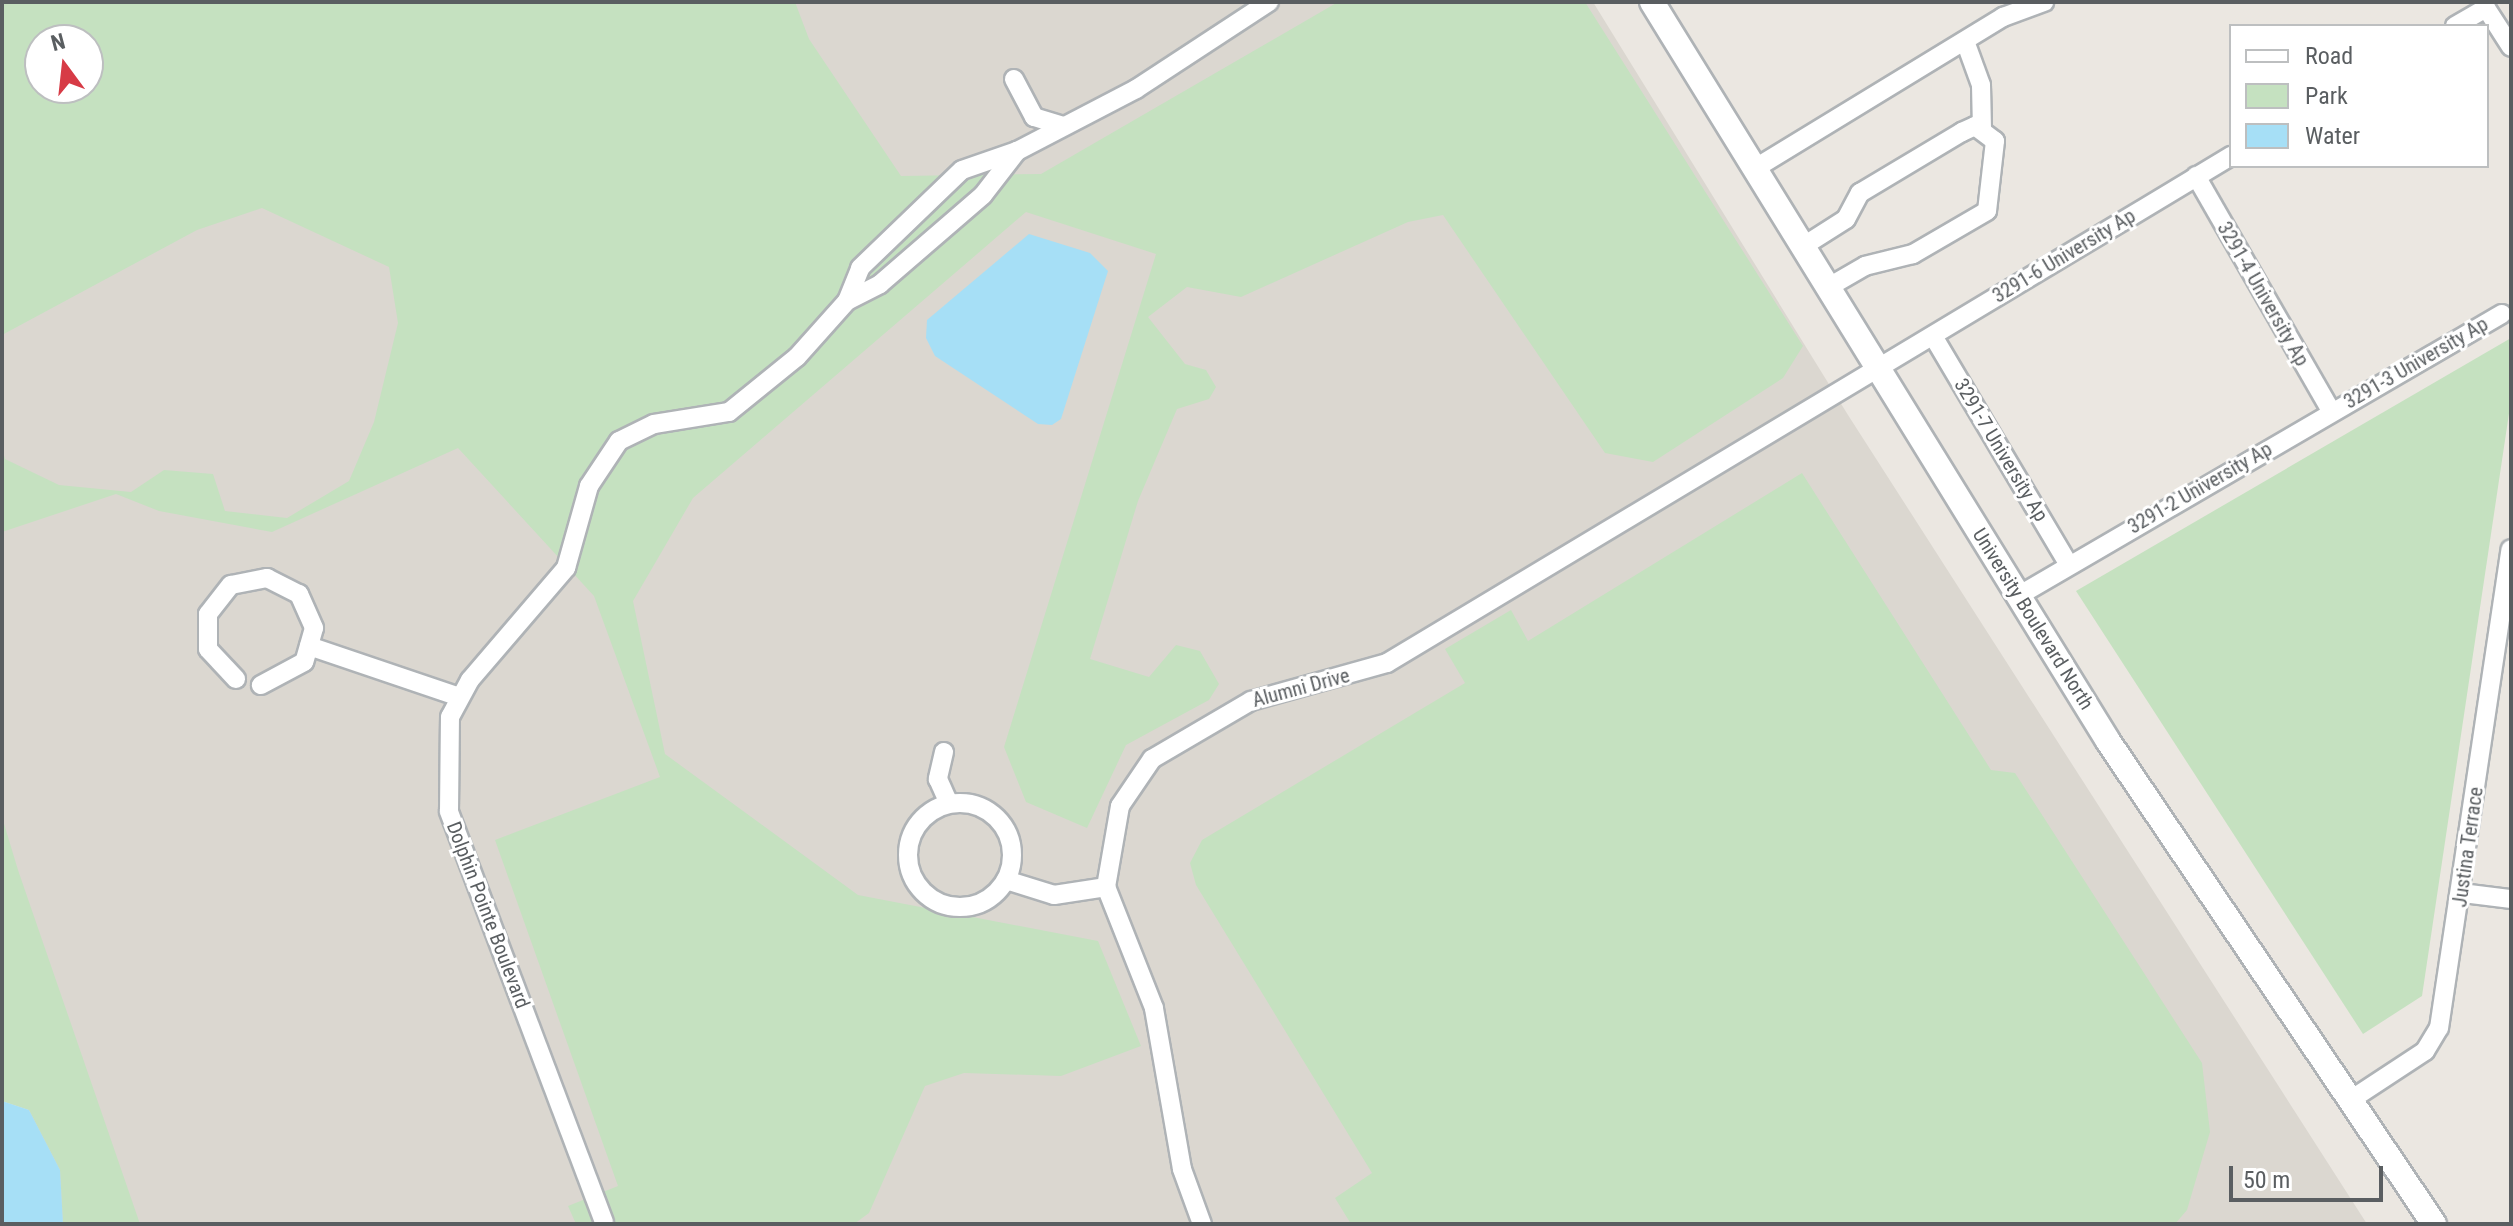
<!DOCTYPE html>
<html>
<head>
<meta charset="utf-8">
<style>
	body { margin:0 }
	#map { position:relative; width:2513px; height:1226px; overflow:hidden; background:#ebe7e1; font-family:"Roboto Condensed",sans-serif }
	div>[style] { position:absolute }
	.education>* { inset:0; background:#dbd7d0 }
	.green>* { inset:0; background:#c5e1c0 }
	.water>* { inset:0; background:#a6dff6 }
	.roads { filter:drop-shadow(2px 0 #afb3b6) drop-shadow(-2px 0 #afb3b6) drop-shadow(0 2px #afb3b6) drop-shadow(0 -2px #afb3b6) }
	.minor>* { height:18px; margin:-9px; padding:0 9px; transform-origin:9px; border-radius:9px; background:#fff }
	.minor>.ring { margin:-9px; padding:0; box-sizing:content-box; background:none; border:18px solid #fff; border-radius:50% }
	.secondary>* { height:24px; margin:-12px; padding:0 12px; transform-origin:12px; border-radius:12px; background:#fff }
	span { translate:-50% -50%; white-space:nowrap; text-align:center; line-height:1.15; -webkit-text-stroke:6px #fff; paint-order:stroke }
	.street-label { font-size:20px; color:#5a5e61 }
	.frame { position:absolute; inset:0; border:4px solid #5a5e61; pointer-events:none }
	.legend { position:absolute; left:2229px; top:24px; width:260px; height:144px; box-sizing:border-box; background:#fff; border:2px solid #bdbfc0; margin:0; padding:10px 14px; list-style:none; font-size:24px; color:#5a5e61 }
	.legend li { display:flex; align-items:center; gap:16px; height:40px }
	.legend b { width:40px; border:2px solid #bdbfc0 }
	.north { position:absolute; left:24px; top:24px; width:80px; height:80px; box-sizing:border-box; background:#fff; border:2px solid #bdbfc0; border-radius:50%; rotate:345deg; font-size:22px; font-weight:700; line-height:32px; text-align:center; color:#5a5e61 }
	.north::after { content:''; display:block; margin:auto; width:28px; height:36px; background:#d73b46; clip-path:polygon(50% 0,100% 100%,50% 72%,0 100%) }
	.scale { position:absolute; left:2229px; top:1166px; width:154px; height:36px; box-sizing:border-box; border:4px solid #5a5e61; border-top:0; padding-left:10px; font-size:24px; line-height:28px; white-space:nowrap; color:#5a5e61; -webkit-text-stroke:6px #fff; paint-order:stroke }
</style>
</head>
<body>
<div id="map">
	<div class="education">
		<div style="clip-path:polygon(evenodd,2px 2px,1593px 2px,1848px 415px,2367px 1224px,63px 1224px,29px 1110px,2px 1101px,2px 2px,40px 40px,88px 40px,88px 88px,40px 88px,40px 40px)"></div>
	</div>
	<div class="green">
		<div style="clip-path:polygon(evenodd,2px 2px,795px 2px,809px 39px,901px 176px,1041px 174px,1338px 2px,1585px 2px,1803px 346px,1783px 378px,1653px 462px,1605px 453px,1443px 215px,1408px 222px,1241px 297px,1187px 287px,1148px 317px,1185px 364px,1206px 370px,1216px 387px,1209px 399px,1177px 409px,1138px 501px,1090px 659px,1149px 677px,1176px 645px,1200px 651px,1219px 684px,1209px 700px,1126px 745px,1087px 828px,1026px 802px,1004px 747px,1156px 254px,1026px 212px,693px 498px,633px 601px,665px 754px,858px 895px,1098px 941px,1141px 1046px,1061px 1076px,964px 1073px,925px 1086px,869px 1213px,854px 1224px,576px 1224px,568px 1206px,618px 1186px,495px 840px,660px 777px,594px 596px,458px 448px,272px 532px,159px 511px,116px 494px,2px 532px,2px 448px,5px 459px,59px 485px,131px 492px,164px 470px,213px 474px,225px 511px,287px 518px,349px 481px,374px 422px,398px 323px,389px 267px,262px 208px,197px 230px,2px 335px,2px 2px,40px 40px,88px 40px,88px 88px,40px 88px,40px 40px)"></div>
		<div style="clip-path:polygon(2511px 338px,2511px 400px,2422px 996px,2363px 1034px,2076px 591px)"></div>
		<div style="clip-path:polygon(1802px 473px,1991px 770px,2015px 773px,2202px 1063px,2210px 1132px,2187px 1210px,2175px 1224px,1351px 1224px,1335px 1198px,1372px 1173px,1196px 885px,1190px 863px,1202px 840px,1465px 683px,1445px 649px,1511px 610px,1528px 641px)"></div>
		<div style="clip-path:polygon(2px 817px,18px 870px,140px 1224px,63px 1224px,60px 1170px,29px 1110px,2px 1101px)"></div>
	</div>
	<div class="water">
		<div style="clip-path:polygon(1029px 234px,1090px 253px,1108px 271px,1061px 419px,1052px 425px,1038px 424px,935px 356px,926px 338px,927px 320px)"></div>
		<div style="clip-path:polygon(2px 1101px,29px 1110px,60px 1170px,63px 1224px,2px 1224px)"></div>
	</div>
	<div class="roads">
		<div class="minor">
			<div style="left:2455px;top:26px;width:36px;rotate:-30deg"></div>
			<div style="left:2486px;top:8px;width:46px;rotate:57.3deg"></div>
			<div style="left:1965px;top:41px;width:47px;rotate:70deg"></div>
			<div style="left:1981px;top:85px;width:44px;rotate:88.7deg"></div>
			<div style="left:1014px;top:79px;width:43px;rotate:62.2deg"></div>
			<div style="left:1034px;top:117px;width:31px;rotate:17deg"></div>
			<div style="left:1754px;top:169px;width:292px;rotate:-31.4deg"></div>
			<div style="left:2003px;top:17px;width:44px;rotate:-20.1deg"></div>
			<div style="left:2196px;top:176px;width:271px;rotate:60.1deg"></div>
			<div style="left:1802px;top:247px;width:52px;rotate:-32.5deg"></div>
			<div style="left:1846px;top:219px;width:30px;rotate:-62deg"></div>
			<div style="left:1860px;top:193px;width:119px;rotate:-30.9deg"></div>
			<div style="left:1962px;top:132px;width:14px;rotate:-25deg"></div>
			<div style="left:1975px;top:126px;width:25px;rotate:37deg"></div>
			<div style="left:1995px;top:141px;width:70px;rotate:96.5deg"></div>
			<div style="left:1987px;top:211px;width:86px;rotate:149.8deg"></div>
			<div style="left:1913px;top:254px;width:49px;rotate:166deg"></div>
			<div style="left:1865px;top:266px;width:44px;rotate:149.9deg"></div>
			<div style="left:847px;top:301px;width:35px;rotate:-68deg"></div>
			<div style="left:860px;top:268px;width:141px;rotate:-43.9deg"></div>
			<div style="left:962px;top:170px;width:58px;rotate:-19.1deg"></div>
			<div style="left:1933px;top:336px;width:266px;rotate:59.3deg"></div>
			<div style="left:2018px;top:596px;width:560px;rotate:-30.23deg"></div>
			<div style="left:309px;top:646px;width:159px;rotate:18.7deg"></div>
			<div style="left:236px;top:679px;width:41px;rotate:-133deg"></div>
			<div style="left:208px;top:649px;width:35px;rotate:-90deg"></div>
			<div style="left:208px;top:614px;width:37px;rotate:-52deg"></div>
			<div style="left:231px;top:585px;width:37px;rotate:-11deg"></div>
			<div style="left:267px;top:578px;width:36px;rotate:27deg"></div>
			<div style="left:299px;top:594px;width:37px;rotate:66deg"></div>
			<div style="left:314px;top:628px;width:35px;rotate:106deg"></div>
			<div style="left:304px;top:662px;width:49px;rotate:151.9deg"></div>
			<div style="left:944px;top:752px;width:28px;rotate:103deg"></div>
			<div style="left:938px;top:779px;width:27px;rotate:66deg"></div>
			<div class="ring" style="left:908px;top:803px;width:86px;height:86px"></div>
			<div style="left:1006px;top:880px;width:50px;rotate:17.4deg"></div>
			<div style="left:1054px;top:895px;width:53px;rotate:-8.7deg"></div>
			<div style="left:2462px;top:893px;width:49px;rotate:7deg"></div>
			<div style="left:2349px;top:1101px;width:91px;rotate:-33.3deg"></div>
			<div style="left:2425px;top:1051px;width:27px;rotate:-59deg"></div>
			<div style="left:2439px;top:1028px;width:484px;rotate:-81.5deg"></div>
			<div style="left:604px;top:1222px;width:439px;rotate:-110.7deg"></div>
			<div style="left:449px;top:811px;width:94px;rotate:-89.4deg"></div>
			<div style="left:450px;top:717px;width:42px;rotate:-61.6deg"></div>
			<div style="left:470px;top:680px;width:148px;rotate:-49.4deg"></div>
			<div style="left:566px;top:568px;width:85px;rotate:-74.3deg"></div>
			<div style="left:589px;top:486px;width:54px;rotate:-56.3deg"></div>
			<div style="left:619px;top:441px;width:39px;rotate:-26deg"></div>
			<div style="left:654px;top:424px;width:76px;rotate:-9.1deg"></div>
			<div style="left:729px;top:412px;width:87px;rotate:-39deg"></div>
			<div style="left:797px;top:357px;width:75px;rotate:-48.2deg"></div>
			<div style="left:847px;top:301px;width:37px;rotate:-27deg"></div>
			<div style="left:880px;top:284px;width:136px;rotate:-40.8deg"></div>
			<div style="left:983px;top:195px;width:56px;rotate:-52.3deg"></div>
			<div style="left:1017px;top:151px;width:134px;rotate:-27.5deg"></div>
			<div style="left:1136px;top:89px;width:159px;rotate:-33.2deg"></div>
			<div style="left:1202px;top:1224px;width:59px;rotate:-110deg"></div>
			<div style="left:1182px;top:1169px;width:163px;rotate:-99.9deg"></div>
			<div style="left:1154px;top:1008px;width:130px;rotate:-111.6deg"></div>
			<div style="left:1106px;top:887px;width:82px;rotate:-80.2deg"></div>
			<div style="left:1120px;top:806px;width:57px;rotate:-55.8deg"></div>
			<div style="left:1152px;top:759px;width:115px;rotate:-30.4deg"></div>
			<div style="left:1251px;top:701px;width:141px;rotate:-15.6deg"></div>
			<div style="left:1387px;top:663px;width:985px;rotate:-30.99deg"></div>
		</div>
		<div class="secondary">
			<div style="left:1652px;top:2px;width:868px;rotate:58.32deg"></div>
			<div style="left:2108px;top:741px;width:583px;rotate:55.98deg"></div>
		</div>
	</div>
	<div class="street-label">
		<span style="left:2064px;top:256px;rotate:-31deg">3291-6 University Ap</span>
		<span style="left:2263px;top:294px;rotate:60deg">3291-4 University Ap</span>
		<span style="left:2416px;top:363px;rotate:-30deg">3291-3 University Ap</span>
		<span style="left:2001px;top:450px;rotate:59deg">3291-7 University Ap</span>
		<span style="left:2200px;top:488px;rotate:-30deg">3291-2 University Ap</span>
		<span style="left:2033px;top:619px;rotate:58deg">University Boulevard North</span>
		<span style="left:1301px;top:688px;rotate:-15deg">Alumni Drive</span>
		<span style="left:2468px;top:847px;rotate:-82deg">Justina Terrace</span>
		<span style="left:488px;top:915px;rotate:69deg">Dolphin Pointe Boulevard</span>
	</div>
	<div class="frame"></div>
	<ul class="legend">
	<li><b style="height:10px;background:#fff"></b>Road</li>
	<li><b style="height:22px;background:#c5e1c0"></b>Park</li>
	<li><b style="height:22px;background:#a6dff6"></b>Water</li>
	</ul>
	<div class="north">N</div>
	<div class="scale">50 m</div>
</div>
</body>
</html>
